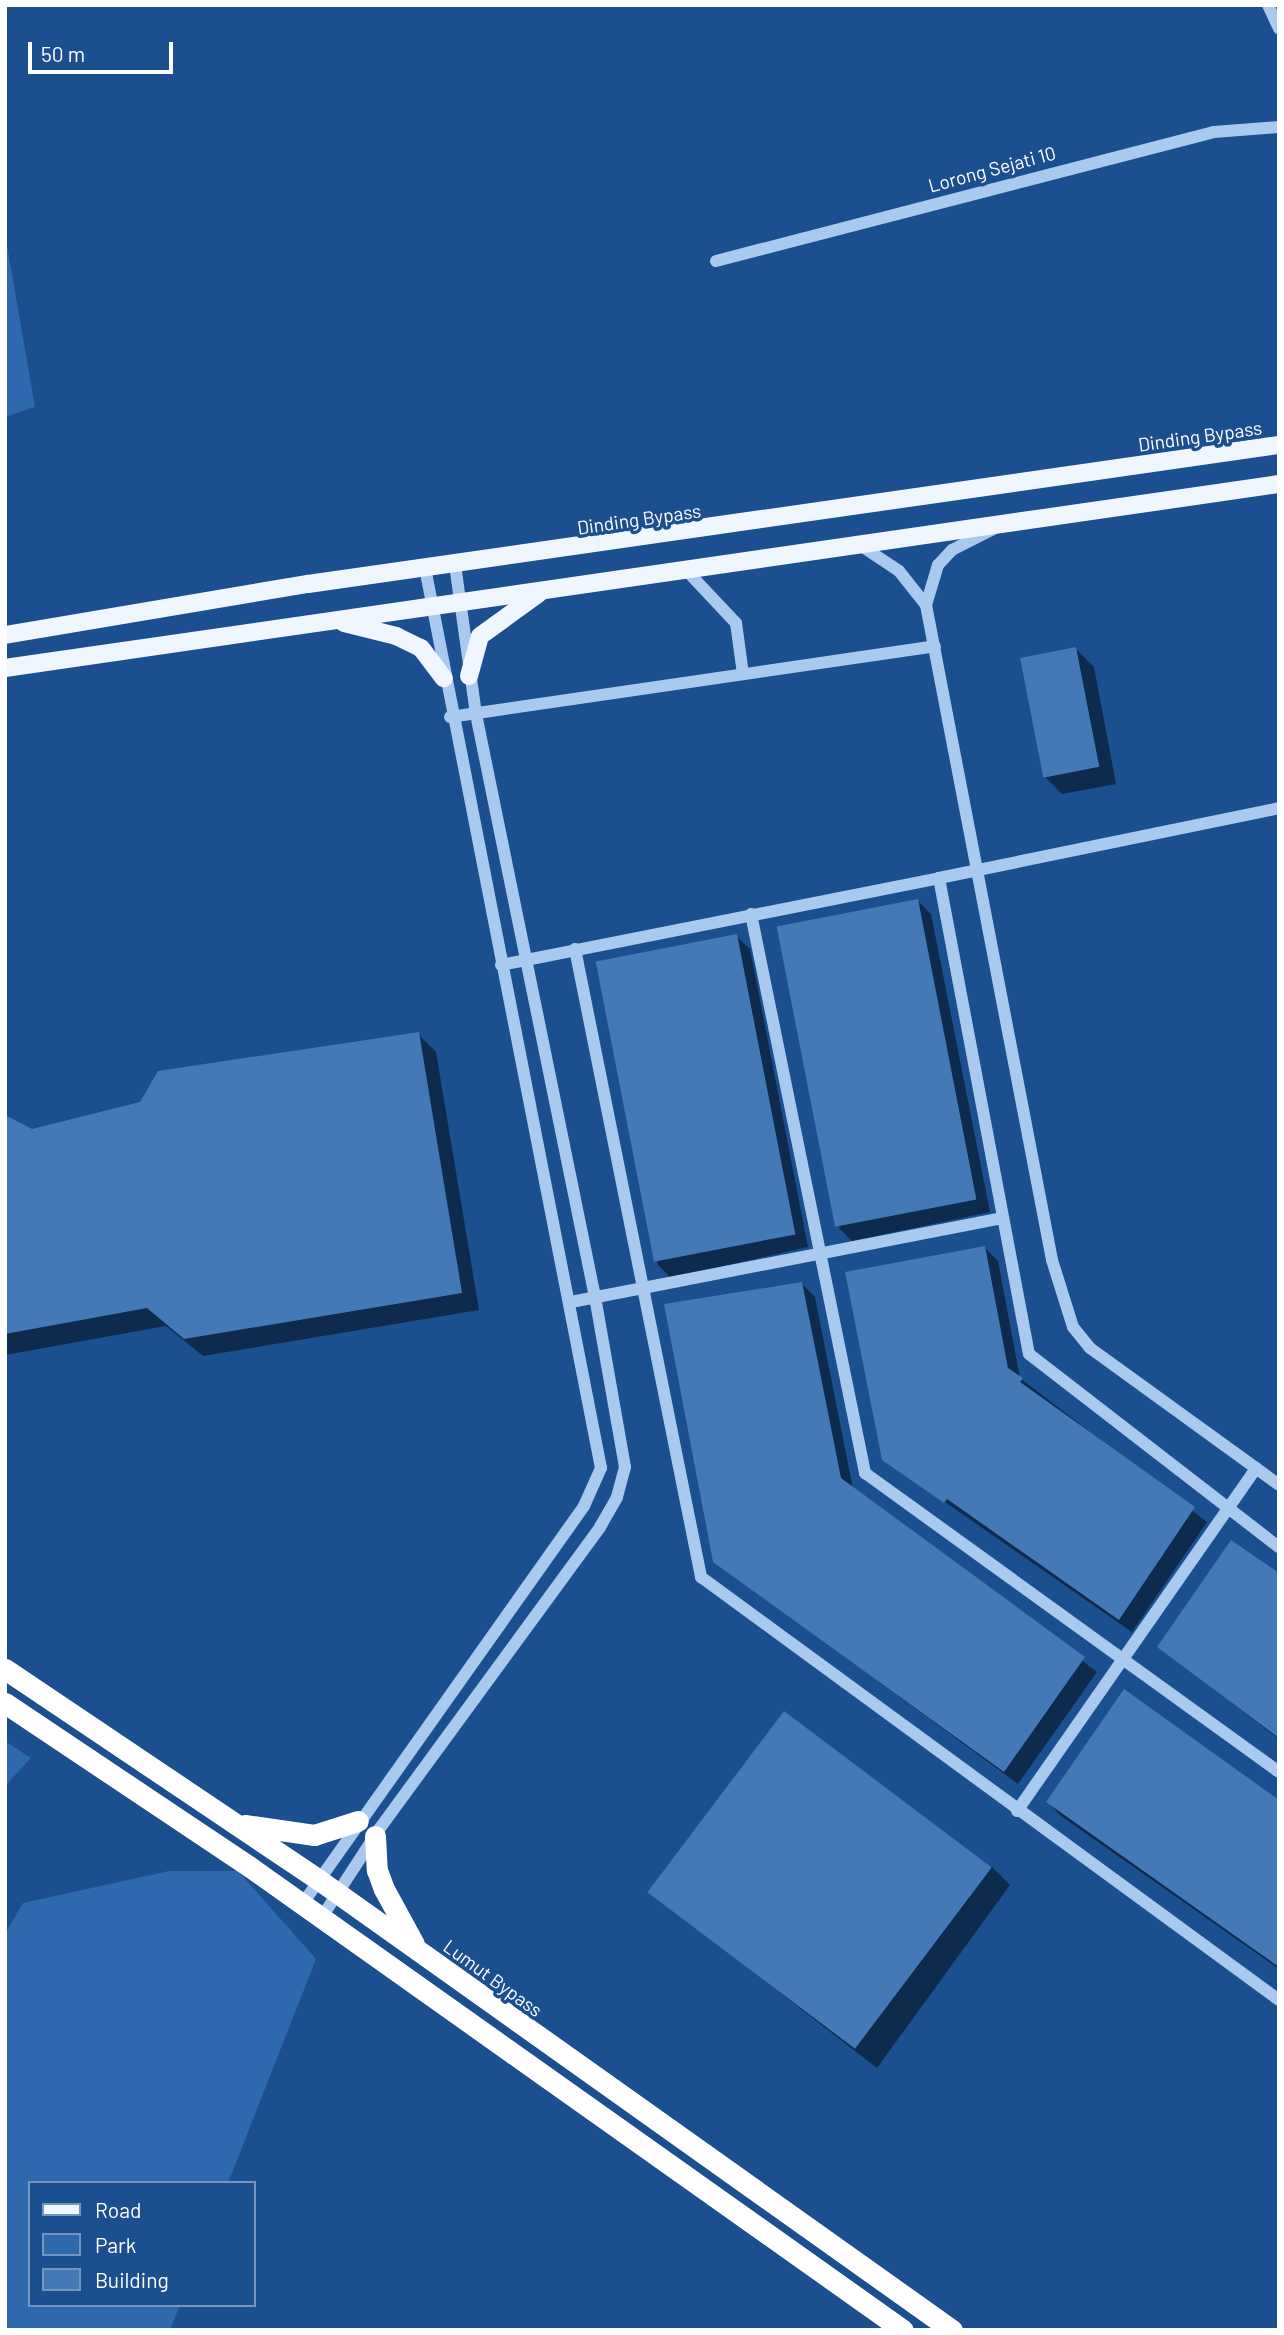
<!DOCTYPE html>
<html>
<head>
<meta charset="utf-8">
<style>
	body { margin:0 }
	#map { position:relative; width:1284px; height:2335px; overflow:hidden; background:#1b4f8f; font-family:Barlow,sans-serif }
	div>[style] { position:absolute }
	.green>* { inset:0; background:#2e69ad }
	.shadow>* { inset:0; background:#0007 }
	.building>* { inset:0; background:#4478b7; transform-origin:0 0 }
	.minor>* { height:12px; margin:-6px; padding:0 6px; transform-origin:6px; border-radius:6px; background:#a9c9ee }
	.major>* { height:18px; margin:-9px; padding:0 9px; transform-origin:9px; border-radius:9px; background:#f0f6ff }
	.highway>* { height:21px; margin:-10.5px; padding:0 10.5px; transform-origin:10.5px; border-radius:10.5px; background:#fff }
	span { translate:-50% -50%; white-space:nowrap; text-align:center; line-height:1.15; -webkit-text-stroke:7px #1b4f8f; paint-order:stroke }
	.street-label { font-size:19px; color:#fff }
	.frame { position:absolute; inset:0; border:7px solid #fff; pointer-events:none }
	.legend { position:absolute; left:28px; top:2181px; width:228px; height:126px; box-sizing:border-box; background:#1b4f8f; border:2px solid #7695bc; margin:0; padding:9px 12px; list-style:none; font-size:21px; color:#fff }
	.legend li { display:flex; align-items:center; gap:14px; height:35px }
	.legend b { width:35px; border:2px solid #7695bc }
	.scale { position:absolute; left:28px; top:42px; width:145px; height:32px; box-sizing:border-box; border:4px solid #fff; border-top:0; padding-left:9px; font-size:21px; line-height:24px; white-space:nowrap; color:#fff; -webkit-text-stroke:5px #1b4f8f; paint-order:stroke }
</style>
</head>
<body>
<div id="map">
	<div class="green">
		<div style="clip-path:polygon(5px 234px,35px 407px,5px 417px)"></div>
		<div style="clip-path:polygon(5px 1741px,31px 1758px,5px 1786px)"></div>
		<div style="clip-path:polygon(169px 1871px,238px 1871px,316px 1959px,228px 2183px,30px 2183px,30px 2305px,180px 2305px,170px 2330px,5px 2330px,5px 1934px,23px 1903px)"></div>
	</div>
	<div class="shadow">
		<div style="clip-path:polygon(1076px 649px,1094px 667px,1116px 784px,1062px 794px,1044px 776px)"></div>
		<div style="clip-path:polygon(918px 901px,931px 914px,990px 1212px,852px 1241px,839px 1228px)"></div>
		<div style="clip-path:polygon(736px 936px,750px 949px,808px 1247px,671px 1278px,657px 1264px)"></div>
		<div style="clip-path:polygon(418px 1034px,436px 1052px,479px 1310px,203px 1356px,166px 1326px,5px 1355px,5px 1117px,32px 1130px)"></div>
		<div style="clip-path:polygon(985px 1248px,998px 1261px,1020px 1378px,1207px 1522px,1132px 1632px,883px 1459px)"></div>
		<div style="clip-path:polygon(802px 1284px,815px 1297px,853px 1489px,1097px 1672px,1018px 1784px,715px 1561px)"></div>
		<div style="clip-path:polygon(1279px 1575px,1279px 1739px,1159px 1647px)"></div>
		<div style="clip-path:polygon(1048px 1802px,1279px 1803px,1279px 1969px,1061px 1816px)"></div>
		<div style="clip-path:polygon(992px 1867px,1010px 1885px,877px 2068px,654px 1895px)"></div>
	</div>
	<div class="building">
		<div style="left:1076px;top:647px;width:122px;height:57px;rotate:79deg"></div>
		<div style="left:918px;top:899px;width:306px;height:144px;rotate:79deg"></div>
		<div style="left:737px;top:934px;width:306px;height:144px;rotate:79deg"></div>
		<div style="clip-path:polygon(419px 1032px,462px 1293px,184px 1339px,147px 1308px,5px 1334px,5px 1115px,32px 1129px,140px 1102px,158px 1071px)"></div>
		<div style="clip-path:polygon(985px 1246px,1008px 1368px,1023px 1378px,1020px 1382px,1195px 1507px,1119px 1620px,947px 1499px,944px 1503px,882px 1460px,845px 1272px)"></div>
		<div style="clip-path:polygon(802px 1282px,841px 1478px,1085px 1657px,1004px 1772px,713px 1562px,664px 1304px)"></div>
		<div style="clip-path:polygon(1231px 1540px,1279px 1573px,1279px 1738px,1157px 1647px)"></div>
		<div style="clip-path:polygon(1124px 1689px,1279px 1800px,1279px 1967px,1046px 1802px)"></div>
		<div style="left:784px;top:1711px;width:260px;height:227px;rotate:37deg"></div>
	</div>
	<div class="minor">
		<div style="left:1268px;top:5px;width:26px;rotate:65deg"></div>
		<div style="left:716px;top:261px;width:514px;rotate:-14.52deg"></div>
		<div style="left:1214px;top:132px;width:65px;rotate:-4.4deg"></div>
		<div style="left:860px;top:545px;width:47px;rotate:33.7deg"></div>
		<div style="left:899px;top:571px;width:43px;rotate:51.5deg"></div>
		<div style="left:926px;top:605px;width:667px;rotate:79.11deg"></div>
		<div style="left:1052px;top:1260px;width:70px;rotate:72.6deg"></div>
		<div style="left:1073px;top:1327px;width:27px;rotate:51deg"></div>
		<div style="left:1090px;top:1348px;width:233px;rotate:35.9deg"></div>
		<div style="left:686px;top:570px;width:73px;rotate:46.7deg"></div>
		<div style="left:736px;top:623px;width:51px;rotate:82.2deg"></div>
		<div style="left:926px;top:605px;width:42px;rotate:-73.3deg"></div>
		<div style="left:938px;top:565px;width:21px;rotate:-47deg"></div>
		<div style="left:952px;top:550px;width:46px;rotate:-27.1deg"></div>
		<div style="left:450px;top:717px;width:490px;rotate:-8.3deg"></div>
		<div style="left:939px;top:878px;width:347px;rotate:-11.6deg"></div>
		<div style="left:751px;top:914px;width:571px;rotate:78.47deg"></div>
		<div style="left:865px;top:1473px;width:511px;rotate:35.84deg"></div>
		<div style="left:575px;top:949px;width:641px;rotate:78.65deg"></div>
		<div style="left:701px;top:1577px;width:716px;rotate:36.2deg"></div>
		<div style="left:501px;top:965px;width:447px;rotate:-11.2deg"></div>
		<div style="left:939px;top:878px;width:484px;rotate:79.3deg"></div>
		<div style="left:1029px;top:1354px;width:316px;rotate:37.7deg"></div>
		<div style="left:571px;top:1302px;width:439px;rotate:-11deg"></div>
		<div style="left:1017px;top:1811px;width:418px;rotate:-55.1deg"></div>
		<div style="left:303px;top:1903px;width:486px;rotate:-54.7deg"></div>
		<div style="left:584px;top:1506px;width:42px;rotate:-65.9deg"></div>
		<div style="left:601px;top:1468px;width:917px;rotate:-101.06deg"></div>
		<div style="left:322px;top:1917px;width:106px;rotate:-56.9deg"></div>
		<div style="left:380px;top:1828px;width:373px;rotate:-53.8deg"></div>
		<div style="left:600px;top:1527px;width:34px;rotate:-60deg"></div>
		<div style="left:617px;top:1497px;width:31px;rotate:-75deg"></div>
		<div style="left:625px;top:1467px;width:173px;rotate:-100deg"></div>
		<div style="left:595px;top:1297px;width:595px;rotate:-101.54deg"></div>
		<div style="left:476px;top:714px;width:151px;rotate:-98deg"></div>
	</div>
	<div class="major">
		<div style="left:344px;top:623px;width:54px;rotate:14deg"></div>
		<div style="left:396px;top:636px;width:28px;rotate:26deg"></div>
		<div style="left:421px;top:648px;width:38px;rotate:53deg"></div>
		<div style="left:5px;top:635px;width:307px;rotate:-9.6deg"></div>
		<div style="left:308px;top:584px;width:981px;rotate:-8.15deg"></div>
		<div style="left:5px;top:668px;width:1287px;rotate:-8.22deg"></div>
		<div style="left:469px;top:676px;width:41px;rotate:-74.6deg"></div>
		<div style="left:480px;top:636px;width:72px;rotate:-35.9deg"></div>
	</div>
	<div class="highway">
		<div style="left:5px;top:1669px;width:378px;rotate:33.9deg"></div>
		<div style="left:319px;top:1880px;width:777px;rotate:35.41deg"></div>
		<div style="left:5px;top:1703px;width:295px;rotate:33.8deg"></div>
		<div style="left:250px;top:1867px;width:800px;rotate:35.34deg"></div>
		<div style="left:245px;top:1825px;width:70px;rotate:8.2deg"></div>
		<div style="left:314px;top:1835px;width:46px;rotate:-17.7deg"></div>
		<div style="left:375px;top:1836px;width:34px;rotate:87deg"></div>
		<div style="left:377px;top:1870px;width:20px;rotate:70deg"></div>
		<div style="left:384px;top:1889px;width:63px;rotate:61.4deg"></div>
	</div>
	<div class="street-label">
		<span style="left:992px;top:169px;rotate:-15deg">Lorong Sejati 10</span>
		<span style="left:1200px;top:436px;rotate:-8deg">Dinding Bypass</span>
		<span style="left:639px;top:519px;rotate:-8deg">Dinding Bypass</span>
		<span style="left:493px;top:1978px;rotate:36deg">Lumut Bypass</span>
	</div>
	<div class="frame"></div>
	<ul class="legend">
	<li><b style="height:9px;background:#f0f6ff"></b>Road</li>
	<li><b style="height:19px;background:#2e69ad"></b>Park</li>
	<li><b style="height:19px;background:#4478b7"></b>Building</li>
	</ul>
	<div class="scale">50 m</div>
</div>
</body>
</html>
